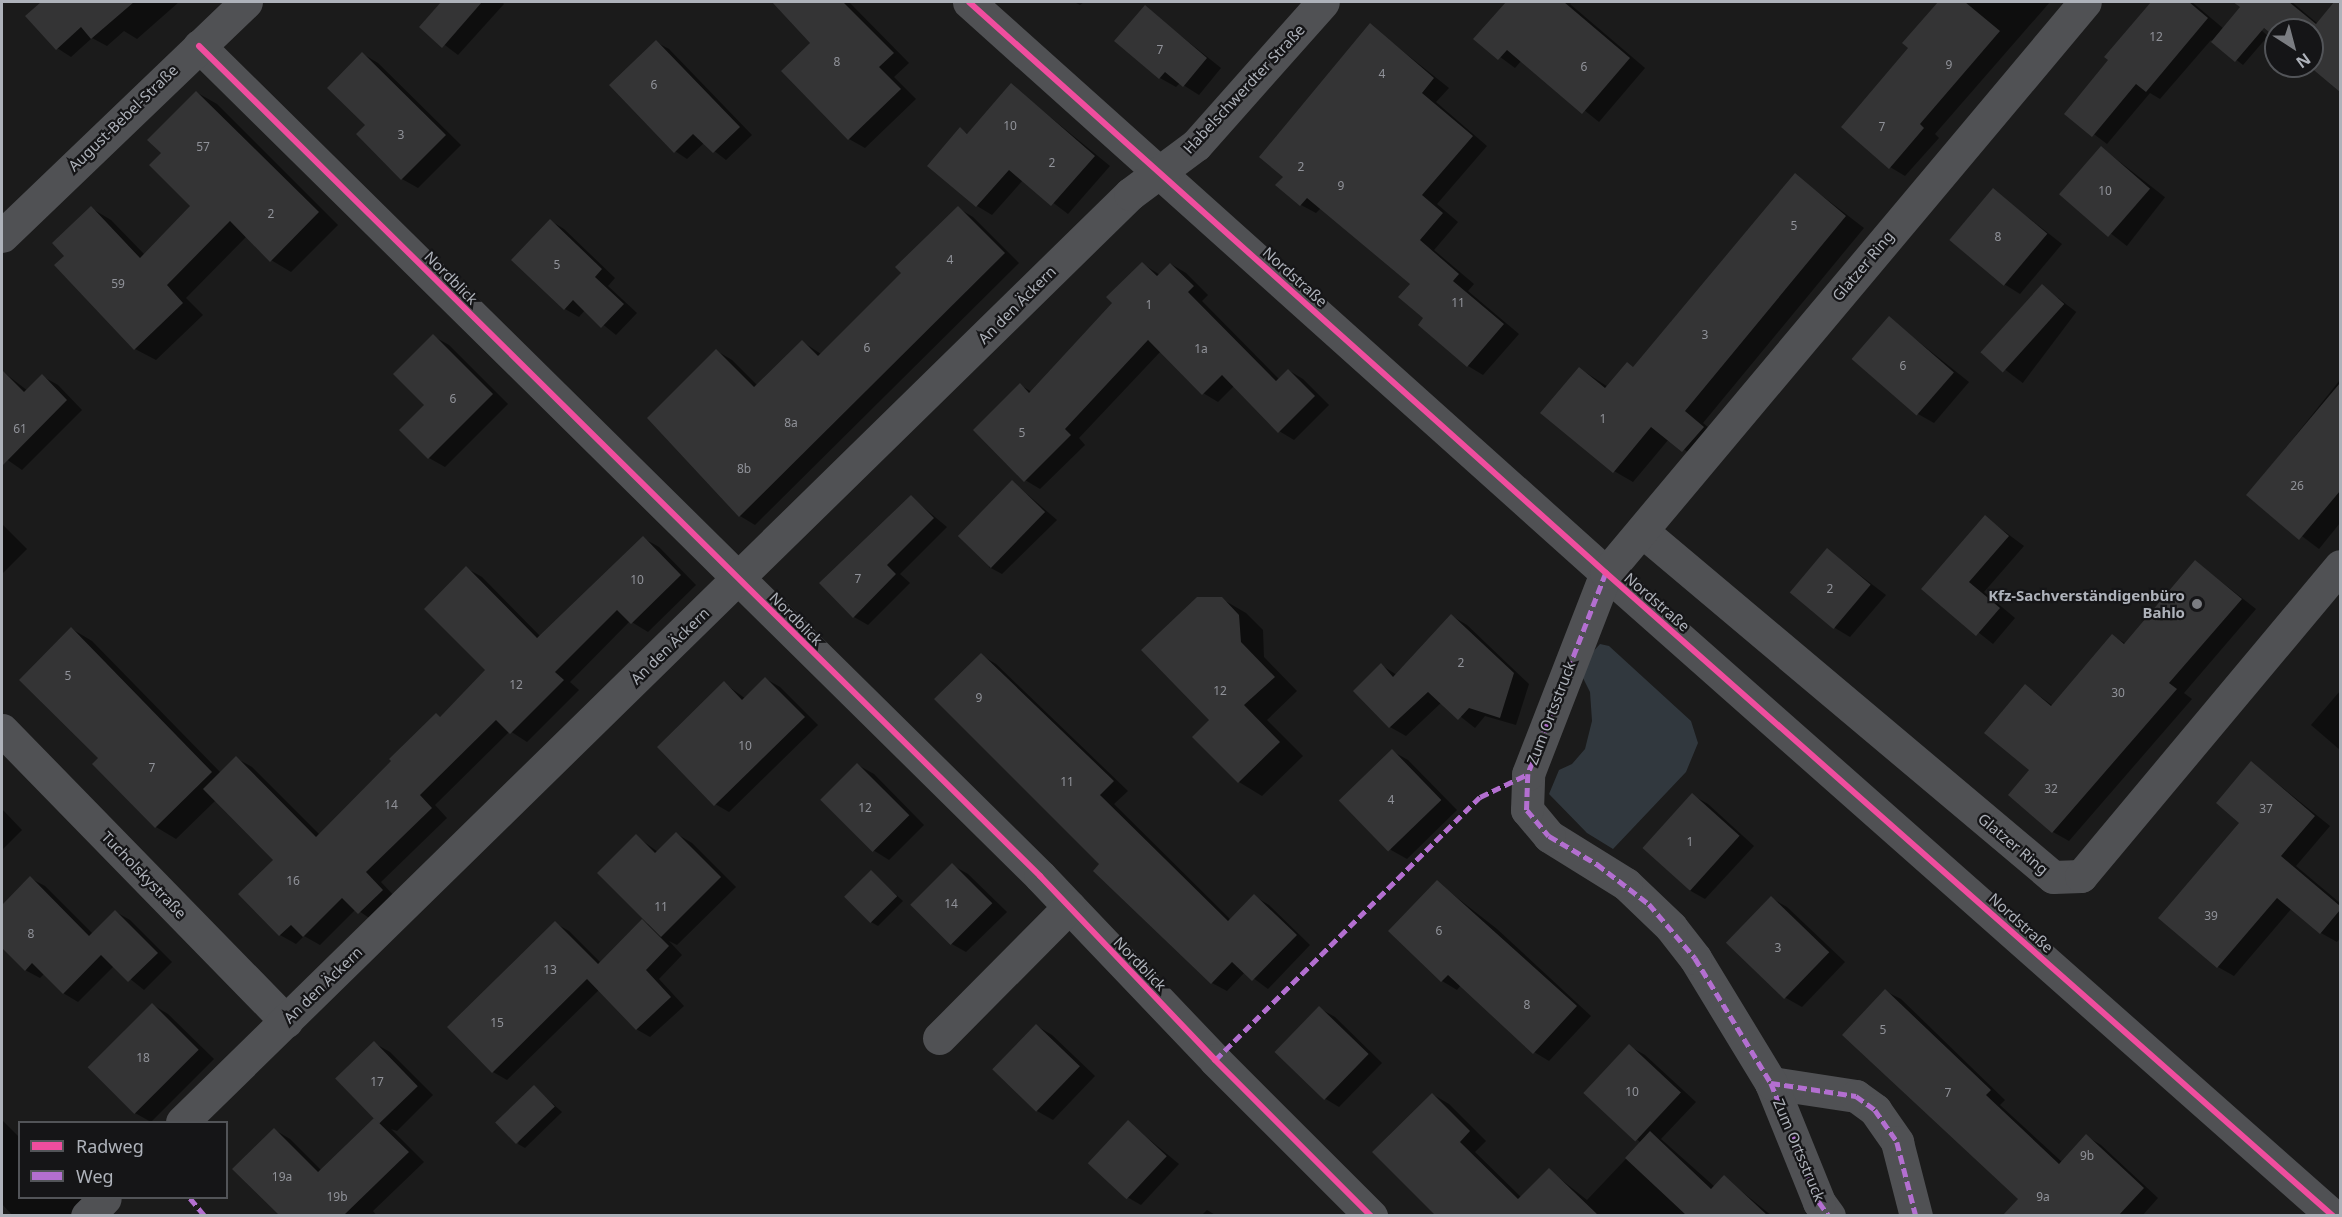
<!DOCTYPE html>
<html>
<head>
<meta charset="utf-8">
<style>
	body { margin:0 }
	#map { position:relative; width:2342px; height:1217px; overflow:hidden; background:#1b1b1b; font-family:"Noto Sans",sans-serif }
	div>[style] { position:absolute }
	.water>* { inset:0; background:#31383e }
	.shadow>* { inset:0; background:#0007; transform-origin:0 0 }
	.building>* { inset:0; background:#343435; transform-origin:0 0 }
	.minor>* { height:33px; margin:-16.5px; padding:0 16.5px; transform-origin:16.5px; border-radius:16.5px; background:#505154 }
	.quiet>* { height:4.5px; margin-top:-2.25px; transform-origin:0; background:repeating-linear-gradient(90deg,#b36fd0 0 9px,transparent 0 13.5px) }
	.cycleway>* { height:6px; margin:-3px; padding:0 3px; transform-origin:3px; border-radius:3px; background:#ef4d9e }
	.dots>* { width:16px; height:16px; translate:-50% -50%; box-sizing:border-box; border:3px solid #151517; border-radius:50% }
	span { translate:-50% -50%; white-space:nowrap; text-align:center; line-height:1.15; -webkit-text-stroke:4.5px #151517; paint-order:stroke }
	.number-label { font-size:12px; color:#909299 }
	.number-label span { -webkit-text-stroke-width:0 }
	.street-label { font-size:15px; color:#aeb2ba }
	.poi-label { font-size:15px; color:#aeb2ba; font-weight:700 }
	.right { translate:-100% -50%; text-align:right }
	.frame { position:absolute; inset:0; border:3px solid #aeb2ba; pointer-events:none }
	.legend { position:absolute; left:18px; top:1121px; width:210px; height:78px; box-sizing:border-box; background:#151517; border:2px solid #525458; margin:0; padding:8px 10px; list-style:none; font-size:18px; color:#aeb2ba }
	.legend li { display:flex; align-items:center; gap:12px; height:30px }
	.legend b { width:30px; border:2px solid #525458 }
	.north { position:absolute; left:2264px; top:18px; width:60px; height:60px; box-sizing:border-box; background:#151517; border:2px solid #525458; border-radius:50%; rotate:144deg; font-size:16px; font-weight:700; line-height:24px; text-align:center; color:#aeb2ba }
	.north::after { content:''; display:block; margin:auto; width:21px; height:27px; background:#7b7d82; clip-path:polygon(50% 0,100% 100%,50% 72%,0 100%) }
</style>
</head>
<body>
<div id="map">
	<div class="water">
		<div style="clip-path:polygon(1600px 644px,1609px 646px,1691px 721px,1698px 743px,1686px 772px,1613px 849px,1587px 833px,1549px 794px,1559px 770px,1572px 764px,1585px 749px,1592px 721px,1590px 692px,1583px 678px,1591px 654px)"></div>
	</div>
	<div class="shadow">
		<div style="clip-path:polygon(43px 2px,64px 3px,179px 2px,137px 39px,124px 31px,107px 46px,92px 38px,71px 57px,57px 48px,27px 16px)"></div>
		<div style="clip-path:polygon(443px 2px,502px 2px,504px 4px,458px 55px,421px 27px)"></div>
		<div style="clip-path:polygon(774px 2px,849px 2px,909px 63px,894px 77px,916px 99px,865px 148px,849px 139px,783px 71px,812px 43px)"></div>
		<div style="clip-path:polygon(1074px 2px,1084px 2px,1080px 5px)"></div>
		<div style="clip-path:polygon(1508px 2px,1572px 2px,1570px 4px,1645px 68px,1599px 122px,1522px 60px,1515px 68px,1476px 39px)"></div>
		<div style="clip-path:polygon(1940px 2px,2050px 2px,1935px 134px,1939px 138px,1905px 176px,1890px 167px,1910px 48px,1905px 43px)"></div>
		<div style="clip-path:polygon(2153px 2px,2192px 2px,2224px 29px,2245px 16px,2268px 36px,2243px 65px,2211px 40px,2160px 99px,2150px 93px,2107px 144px,2066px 113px,2110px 60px,2106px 57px)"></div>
		<div style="clip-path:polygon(2252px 2px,2292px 2px,2318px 24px,2336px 2px,2340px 2px,2340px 90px,2311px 66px,2312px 30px,2276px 30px,2276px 38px,2243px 11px)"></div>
		<div style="clip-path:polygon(1145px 7px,1221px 68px,1199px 95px,1180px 83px,1176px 87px,1160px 78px)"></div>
		<div style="clip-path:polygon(1370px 25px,1449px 88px,1436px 102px,1487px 146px,1437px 204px,1458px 222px,1434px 250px,1474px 284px,1468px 291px,1519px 334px,1483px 375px,1468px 366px,1425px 318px,1412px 284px,1321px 208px,1316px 213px,1301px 205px,1285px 177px)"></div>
		<div style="clip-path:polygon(656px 42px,669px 49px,752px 135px,726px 160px,704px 143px,687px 159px,675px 151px)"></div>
		<div style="clip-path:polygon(363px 54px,378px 63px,461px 145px,418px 188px,402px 179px,358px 134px,367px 125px)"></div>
		<div style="clip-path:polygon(1011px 85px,1110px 166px,1068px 214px,1023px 180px,992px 215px,977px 206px,960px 129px,968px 134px)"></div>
		<div style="clip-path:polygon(196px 92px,217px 104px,338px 225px,291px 272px,271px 260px,247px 236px,186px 298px,203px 315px,156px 360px,135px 349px,66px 256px,91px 208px,111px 220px,145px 255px,192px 206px)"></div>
		<div style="left:2102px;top:148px;width:80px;height:62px;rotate:38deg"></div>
		<div style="clip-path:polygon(1795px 175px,1864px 228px,1703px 423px,1722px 439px,1702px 462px,1669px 439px,1633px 482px,1614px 471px,1579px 368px,1608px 387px,1634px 368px)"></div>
		<div style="clip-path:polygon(1993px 190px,2062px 244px,2020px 294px,2004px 284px)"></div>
		<div style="clip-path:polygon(958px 208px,973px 217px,1019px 263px,755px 525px,740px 516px,717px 351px,732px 360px,758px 386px,803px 342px,821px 354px,903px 273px)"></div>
		<div style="clip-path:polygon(551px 221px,564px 229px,615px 278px,608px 286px,637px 313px,616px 335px,585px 310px,579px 317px,565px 309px)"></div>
		<div style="clip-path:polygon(1143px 264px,1160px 275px,1171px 264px,1186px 273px,1208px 295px,1202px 301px,1279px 379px,1288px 370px,1303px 379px,1329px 405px,1294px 440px,1279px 431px,1234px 386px,1218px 402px,1203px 393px,1161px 351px,1079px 438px,1085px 445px,1040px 489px,1025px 480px,1020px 385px,1032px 392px,1114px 303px)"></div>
		<div style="left:2042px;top:286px;width:43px;height:89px;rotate:37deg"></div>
		<div style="clip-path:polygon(1889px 318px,1969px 382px,1934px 423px,1918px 414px)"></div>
		<div style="clip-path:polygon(433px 336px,449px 345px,508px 404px,445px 467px,429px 458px,401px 430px,426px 405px)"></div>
		<div style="clip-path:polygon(2px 371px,28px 391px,42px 376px,58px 385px,82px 410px,22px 470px,2px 456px)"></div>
		<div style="clip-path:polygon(2340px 380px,2340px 523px,2319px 549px,2248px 495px)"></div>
		<div style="clip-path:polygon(1013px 482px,1057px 520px,1002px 574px,989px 567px)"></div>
		<div style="clip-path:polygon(911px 497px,947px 527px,900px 574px,910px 583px,868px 625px,854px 617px)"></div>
		<div style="clip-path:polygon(1985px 517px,2024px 546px,1984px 592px,2015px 618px,1993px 644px,1924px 589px)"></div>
		<div style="clip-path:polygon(2px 524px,27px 549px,2px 574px)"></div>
		<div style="clip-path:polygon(643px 538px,659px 547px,696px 585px,648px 632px,630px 621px,570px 682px,579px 690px,527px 742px,510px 731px,435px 805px,447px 818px,381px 882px,398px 900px,375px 922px,356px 909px,320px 945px,304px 936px,296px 944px,280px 935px,275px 860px,216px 800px,176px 839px,156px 827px,100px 758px,72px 629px,92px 641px,221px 773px,236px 758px,252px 767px,320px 835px,488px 670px,466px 568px,482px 577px,541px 637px)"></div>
		<div style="clip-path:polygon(1827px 550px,1886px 595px,1850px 637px,1835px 628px)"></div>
		<div style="clip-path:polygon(2196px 562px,2256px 609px,2184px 693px,2192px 699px,2069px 841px,2053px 832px,2031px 770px,2026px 686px,2053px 706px,2113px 636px,2126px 644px)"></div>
		<div style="clip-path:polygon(1222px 599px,1246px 613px,1263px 630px,1264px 657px,1297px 691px,1267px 720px,1303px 756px,1262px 796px,1239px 782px)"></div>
		<div style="clip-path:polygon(1452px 616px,1467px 625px,1529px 684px,1516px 725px,1485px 716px,1475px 728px,1442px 702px,1406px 736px,1390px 727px,1355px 691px,1381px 665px,1397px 675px)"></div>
		<div style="clip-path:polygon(981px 655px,996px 664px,1128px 791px,1114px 804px,1231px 920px,1254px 896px,1269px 905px,1310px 945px,1268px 989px,1245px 972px,1227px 991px,1212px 983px,1102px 864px)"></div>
		<div style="clip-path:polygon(766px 679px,780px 687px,818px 725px,729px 812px,715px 804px,724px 683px,746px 699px)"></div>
		<div style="clip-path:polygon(2340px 691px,2340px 750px,2311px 725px)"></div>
		<div style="clip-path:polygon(1392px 751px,1408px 760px,1457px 810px,1407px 859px,1391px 850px,1342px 801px)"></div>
		<div style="clip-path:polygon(2252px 763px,2330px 826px,2296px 866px,2340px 903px,2340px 938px,2337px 942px,2321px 933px,2292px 908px,2234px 976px,2218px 967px)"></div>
		<div style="clip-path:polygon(858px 765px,874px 774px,924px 825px,889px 860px,873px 850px)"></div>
		<div style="clip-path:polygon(1692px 795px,1708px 804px,1754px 846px,1705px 899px,1689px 890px)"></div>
		<div style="clip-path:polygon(2px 809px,22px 830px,2px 850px)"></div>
		<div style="clip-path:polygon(677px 834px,692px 843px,736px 887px,677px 945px,669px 941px,682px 955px,659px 979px,684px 1006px,650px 1037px,636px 1029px,599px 990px,507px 1080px,493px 1072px,449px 1027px,555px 923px,569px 931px,601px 963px,643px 921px,648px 924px,636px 836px,658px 852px)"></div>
		<div style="clip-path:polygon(952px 865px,968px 874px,1007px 912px,966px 952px,950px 943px,912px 904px)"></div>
		<div style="clip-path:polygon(871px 872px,903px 901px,878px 926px,871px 922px)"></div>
		<div style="clip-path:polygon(30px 878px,45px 886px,93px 934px,116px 912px,130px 920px,172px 962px,144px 990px,114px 966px,78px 1002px,63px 993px,44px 974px,40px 978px,25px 970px,2px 945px,2px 907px)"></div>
		<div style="clip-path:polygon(1437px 882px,1497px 929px,1591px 1016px,1549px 1061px,1534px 1052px,1461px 985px,1457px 990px,1442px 981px,1390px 931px)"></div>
		<div style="clip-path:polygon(1771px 898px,1787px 907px,1845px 962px,1802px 1007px,1786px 998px,1728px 943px)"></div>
		<div style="clip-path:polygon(1885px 991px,1901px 999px,2005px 1100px,2000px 1105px,2062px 1162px,2086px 1136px,2101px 1145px,2158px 1198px,2142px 1216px,2005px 1216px,2020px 1199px)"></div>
		<div style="clip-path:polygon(153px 1005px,168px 1014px,214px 1059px,151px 1122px,135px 1113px)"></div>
		<div style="clip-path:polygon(1319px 1008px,1335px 1017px,1382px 1063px,1339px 1107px,1324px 1098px)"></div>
		<div style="clip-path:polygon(1037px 1026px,1052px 1035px,1095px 1076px,1053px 1120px,1037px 1111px)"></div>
		<div style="clip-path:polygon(374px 1043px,390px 1052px,433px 1095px,397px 1131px,391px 1129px,424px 1162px,373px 1211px,377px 1216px,284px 1216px,235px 1169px,275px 1130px,290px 1139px,322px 1171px,375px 1120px,380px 1123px)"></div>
		<div style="clip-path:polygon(1629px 1046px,1645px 1055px,1696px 1102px,1661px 1139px,1715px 1187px,1724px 1177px,1772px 1216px,1472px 1216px,1464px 1208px,1456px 1216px,1434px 1212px,1432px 1094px,1449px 1104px,1486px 1141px,1475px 1152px,1522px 1198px,1549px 1170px,1587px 1200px,1641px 1143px,1585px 1093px)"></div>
		<div style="clip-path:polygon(534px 1087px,562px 1112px,525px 1148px,518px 1144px)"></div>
		<div style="clip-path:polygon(2px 1120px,20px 1138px,20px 1198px,101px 1198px,86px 1216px,13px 1216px,2px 1204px)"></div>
		<div style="clip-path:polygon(1128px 1122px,1179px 1164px,1141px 1205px,1127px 1197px)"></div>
		<div style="clip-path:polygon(1207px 1210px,1217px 1216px,1201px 1216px)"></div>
	</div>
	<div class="building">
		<div style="clip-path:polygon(41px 2px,134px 2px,91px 39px,81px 27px,56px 50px,25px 16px)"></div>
		<div style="clip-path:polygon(441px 2px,482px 2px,442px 48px,419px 27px)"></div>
		<div style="clip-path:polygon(772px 2px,843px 2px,894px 53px,879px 67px,901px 89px,848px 140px,781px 71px,810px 43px)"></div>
		<div style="clip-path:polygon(1506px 2px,1564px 2px,1630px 58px,1582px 114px,1507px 50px,1498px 60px,1473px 39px)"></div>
		<div style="clip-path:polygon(1938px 2px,1965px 2px,2000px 31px,1920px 124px,1924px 128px,1889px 169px,1841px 127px,1908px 48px,1902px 43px)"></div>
		<div style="clip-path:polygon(2151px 2px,2189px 2px,2208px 18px,2146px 92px,2136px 84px,2092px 137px,2064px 114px,2108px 60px,2104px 57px)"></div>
		<div style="clip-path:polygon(2233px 2px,2289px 2px,2316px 24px,2334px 2px,2340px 2px,2340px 92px,2309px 66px,2312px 30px,2276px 30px,2276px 38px,2264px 28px,2235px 62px,2211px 42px,2240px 7px)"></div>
		<div style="clip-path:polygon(1145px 5px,1207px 58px,1183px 87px,1165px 72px,1159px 79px,1114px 41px)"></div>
		<div style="clip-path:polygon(1370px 23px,1434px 78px,1422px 93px,1473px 136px,1422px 195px,1443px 213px,1420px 240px,1459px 274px,1453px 281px,1504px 324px,1467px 367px,1418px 325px,1423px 318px,1398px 297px,1410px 284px,1307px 198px,1300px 206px,1275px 185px,1283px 177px,1259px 157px)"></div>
		<div style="clip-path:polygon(656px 40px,740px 127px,713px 153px,693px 134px,674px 153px,609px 85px)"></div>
		<div style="clip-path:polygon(362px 52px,446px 135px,401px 180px,356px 134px,365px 125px,327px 88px)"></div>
		<div style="clip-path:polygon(1011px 83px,1095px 156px,1051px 206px,1009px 170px,976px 207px,927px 166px,960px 127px,967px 134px)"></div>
		<div style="clip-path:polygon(196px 91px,319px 212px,270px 262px,230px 221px,167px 285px,183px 303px,134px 350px,54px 265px,64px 256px,52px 243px,91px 206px,140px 258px,190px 206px,149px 165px,161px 153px,147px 140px)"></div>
		<div style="left:2101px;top:146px;width:65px;height:64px;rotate:41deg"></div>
		<div style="clip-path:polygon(1795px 173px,1846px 216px,1685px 411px,1704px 427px,1682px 452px,1651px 427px,1613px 473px,1540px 413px,1579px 367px,1605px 388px,1627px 362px,1633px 367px)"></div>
		<div style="left:1993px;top:188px;width:71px;height:68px;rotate:40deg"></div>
		<div style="clip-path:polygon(958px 206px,1005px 253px,739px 517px,647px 418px,716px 349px,754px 387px,802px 340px,818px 356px,901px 273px,895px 267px)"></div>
		<div style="clip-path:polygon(550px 219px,602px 269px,595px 277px,624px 304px,601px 328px,573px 300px,564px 310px,511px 260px)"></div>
		<div style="clip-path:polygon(1142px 262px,1157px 276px,1170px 263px,1194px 286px,1188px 292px,1276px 381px,1288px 369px,1315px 396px,1278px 433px,1222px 375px,1202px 395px,1148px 340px,1065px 429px,1071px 435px,1024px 482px,973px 430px,1020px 383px,1029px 393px,1112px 303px,1106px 297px)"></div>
		<div style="left:2042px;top:284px;width:30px;height:92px;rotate:42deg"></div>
		<div style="left:1889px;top:316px;width:86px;height:57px;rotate:41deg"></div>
		<div style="clip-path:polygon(433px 334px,493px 394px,428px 459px,399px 430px,424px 405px,393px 374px)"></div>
		<div style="clip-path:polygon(2px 370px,24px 392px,42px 374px,67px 400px,2px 466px)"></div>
		<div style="clip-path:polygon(2340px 383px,2340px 491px,2299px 540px,2246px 495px)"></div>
		<div style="left:1012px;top:480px;width:46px;height:78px;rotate:44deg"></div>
		<div style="clip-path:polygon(911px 495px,934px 518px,887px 565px,896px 574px,853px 618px,819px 583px)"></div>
		<div style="clip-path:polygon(1985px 515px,2009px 536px,1969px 582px,2000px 608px,1976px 636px,1921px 589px)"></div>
		<div style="clip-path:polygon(643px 536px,681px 575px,631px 624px,617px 610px,555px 672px,564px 680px,510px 734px,496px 720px,420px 795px,432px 808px,366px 872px,383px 890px,358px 914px,342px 898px,303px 937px,291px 925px,279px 936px,238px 894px,273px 860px,203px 789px,236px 756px,316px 837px,391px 761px,389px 759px,436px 713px,440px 717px,485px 670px,424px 609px,466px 566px,537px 638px)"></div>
		<div style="left:1827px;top:548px;width:57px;height:58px;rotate:40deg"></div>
		<div style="clip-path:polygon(2195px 560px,2242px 599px,2169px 683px,2177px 689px,2052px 833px,2008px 795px,2029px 770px,1984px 733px,2025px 684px,2051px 706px,2112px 634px,2124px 644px)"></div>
		<div style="clip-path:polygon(1197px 597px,1222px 597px,1239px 615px,1241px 642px,1275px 677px,1244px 705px,1280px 742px,1238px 783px,1192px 737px,1209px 720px,1141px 650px)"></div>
		<div style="clip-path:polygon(1451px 614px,1514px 673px,1500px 718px,1469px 708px,1458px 720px,1428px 692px,1389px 728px,1353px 691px,1381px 663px,1393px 677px)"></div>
		<div style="clip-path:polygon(71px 627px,212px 772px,155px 828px,92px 764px,98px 758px,19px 680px)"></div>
		<div style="clip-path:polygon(981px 653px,1114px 781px,1100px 795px,1228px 921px,1254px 894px,1297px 935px,1252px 981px,1232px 962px,1211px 984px,1093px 871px,1099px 864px,934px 699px)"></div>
		<div style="clip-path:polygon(765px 677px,805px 717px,714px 806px,657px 747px,724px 681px,742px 700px)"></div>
		<div style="left:1392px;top:749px;width:71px;height:74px;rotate:46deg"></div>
		<div style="clip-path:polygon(2251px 761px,2315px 816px,2281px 856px,2340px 906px,2340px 910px,2320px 934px,2277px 898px,2217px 968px,2158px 918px,2239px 823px,2216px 803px)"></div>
		<div style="left:857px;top:763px;width:74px;height:52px;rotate:45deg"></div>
		<div style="left:1692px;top:793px;width:64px;height:74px;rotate:42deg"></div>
		<div style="clip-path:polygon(676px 832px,721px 877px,661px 937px,597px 873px,636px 834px,655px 853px)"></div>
		<div style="left:952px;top:863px;width:57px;height:59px;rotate:45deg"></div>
		<div style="left:871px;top:870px;width:37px;height:38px;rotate:45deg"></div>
		<div style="clip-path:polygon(30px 876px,89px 936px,115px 910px,158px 953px,128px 982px,101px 955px,63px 994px,32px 963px,25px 971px,2px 948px,2px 905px)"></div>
		<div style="clip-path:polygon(1437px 880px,1577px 1006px,1533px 1054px,1448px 975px,1441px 982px,1388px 931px)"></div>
		<div style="left:1771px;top:896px;width:81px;height:65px;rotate:44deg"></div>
		<div style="clip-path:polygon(642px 919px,669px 946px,646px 970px,671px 997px,636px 1030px,587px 979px,492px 1073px,447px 1027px,555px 921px,598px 964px)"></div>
		<div style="clip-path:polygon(1885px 989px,1991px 1090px,1986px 1095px,2059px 1164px,2086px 1134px,2144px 1188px,2119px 1215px,2003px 1215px,2018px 1199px,1842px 1035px)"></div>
		<div style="left:152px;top:1003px;width:66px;height:91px;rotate:45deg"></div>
		<div style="left:1319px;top:1006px;width:69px;height:64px;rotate:44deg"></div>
		<div style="left:1036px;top:1024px;width:61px;height:63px;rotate:44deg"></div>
		<div style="left:374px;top:1041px;width:63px;height:54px;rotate:46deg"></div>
		<div style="left:1629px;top:1044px;width:71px;height:67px;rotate:43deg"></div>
		<div style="left:534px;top:1085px;width:30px;height:54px;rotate:46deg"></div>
		<div style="clip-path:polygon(1432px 1093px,1470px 1131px,1460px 1142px,1518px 1199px,1549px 1168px,1598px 1215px,1435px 1215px,1372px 1152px)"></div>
		<div style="clip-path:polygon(374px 1118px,409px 1152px,344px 1215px,279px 1215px,232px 1169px,274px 1128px,318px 1172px)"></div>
		<div style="left:1128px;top:1120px;width:53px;height:59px;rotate:43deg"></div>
		<div style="clip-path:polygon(1650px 1131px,1711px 1189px,1724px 1175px,1767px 1215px,1686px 1215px,1625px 1158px)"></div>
	</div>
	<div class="minor">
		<div style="left:969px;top:2px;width:855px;rotate:41.87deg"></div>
		<div style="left:1606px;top:573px;width:971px;rotate:41.49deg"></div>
		<div style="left:199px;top:46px;width:1182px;rotate:44.62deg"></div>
		<div style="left:1040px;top:876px;width:254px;rotate:46.4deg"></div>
		<div style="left:1215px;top:1060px;width:221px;rotate:45deg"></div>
		<div style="left:2px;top:236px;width:338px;rotate:-43.8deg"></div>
		<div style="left:1642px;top:531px;width:537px;rotate:40.09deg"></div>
		<div style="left:2053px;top:877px;width:28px;rotate:-2deg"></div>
		<div style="left:2081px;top:876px;width:404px;rotate:-50.1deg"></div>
		<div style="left:2px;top:730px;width:407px;rotate:45.7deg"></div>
		<div style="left:939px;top:1038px;width:185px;rotate:-45.2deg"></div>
		<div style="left:1771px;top:1083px;width:86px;rotate:8.7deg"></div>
		<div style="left:1856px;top:1096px;width:24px;rotate:36deg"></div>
		<div style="left:1875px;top:1110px;width:39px;rotate:55deg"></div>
		<div style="left:1897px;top:1142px;width:76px;rotate:75.6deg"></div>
		<div style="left:182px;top:1122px;width:1327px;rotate:-44.39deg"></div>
		<div style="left:1130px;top:194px;width:82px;rotate:-36.6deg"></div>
		<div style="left:1196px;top:145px;width:191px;rotate:-48.4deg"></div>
		<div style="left:87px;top:1216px;width:25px;rotate:-45deg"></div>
		<div style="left:1829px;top:1216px;width:17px;rotate:-126deg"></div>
		<div style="left:1819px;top:1202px;width:128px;rotate:-112deg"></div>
		<div style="left:1771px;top:1083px;width:146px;rotate:-121.3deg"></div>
		<div style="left:1695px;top:958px;width:39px;rotate:-128deg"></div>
		<div style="left:1671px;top:927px;width:62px;rotate:-136.3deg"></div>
		<div style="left:1626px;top:884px;width:91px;rotate:-148.1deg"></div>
		<div style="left:1549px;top:836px;width:34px;rotate:-130deg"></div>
		<div style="left:1527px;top:810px;width:36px;rotate:-88deg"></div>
		<div style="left:1528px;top:774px;width:216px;rotate:-68.8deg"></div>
		<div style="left:1606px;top:573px;width:745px;rotate:-50.01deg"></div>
	</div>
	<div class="quiet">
		<div style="left:1606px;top:573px;width:216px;rotate:111.2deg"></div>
		<div style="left:1528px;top:774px;width:36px;rotate:92deg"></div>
		<div style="left:1527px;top:810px;width:34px;rotate:50deg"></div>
		<div style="left:1549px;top:836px;width:56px;rotate:30.3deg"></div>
		<div style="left:1597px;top:864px;width:66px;rotate:37.6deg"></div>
		<div style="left:1649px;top:904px;width:71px;rotate:49.6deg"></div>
		<div style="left:1695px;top:958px;width:146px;rotate:58.7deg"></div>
		<div style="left:1771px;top:1083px;width:128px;rotate:68deg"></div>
		<div style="left:1819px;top:1202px;width:17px;rotate:54deg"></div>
		<div style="left:1215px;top:1060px;width:373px;rotate:-44.8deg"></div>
		<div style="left:1480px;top:797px;width:53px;rotate:-25.6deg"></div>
		<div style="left:1771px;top:1083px;width:86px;rotate:8.7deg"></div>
		<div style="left:1856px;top:1096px;width:24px;rotate:36deg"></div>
		<div style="left:1875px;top:1110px;width:39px;rotate:55deg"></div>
		<div style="left:1897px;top:1142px;width:76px;rotate:75.6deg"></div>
		<div style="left:190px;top:1198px;width:23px;rotate:50deg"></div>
	</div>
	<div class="cycleway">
		<div style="left:969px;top:2px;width:855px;rotate:41.87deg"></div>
		<div style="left:1606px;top:573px;width:971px;rotate:41.49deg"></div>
		<div style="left:199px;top:46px;width:1182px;rotate:44.62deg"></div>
		<div style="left:1040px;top:876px;width:254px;rotate:46.4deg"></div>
		<div style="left:1215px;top:1060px;width:221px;rotate:45deg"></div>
	</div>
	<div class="dots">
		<div style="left:2197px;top:604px;background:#7b7d82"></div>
	</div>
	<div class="number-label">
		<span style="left:2156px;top:37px">12</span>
		<span style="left:1160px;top:50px">7</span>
		<span style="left:837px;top:62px">8</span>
		<span style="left:1949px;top:65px">9</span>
		<span style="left:1584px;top:67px">6</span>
		<span style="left:1382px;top:74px">4</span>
		<span style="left:654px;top:85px">6</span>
		<span style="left:1010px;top:126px">10</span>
		<span style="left:1882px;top:127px">7</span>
		<span style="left:401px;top:135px">3</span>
		<span style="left:203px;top:147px">57</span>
		<span style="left:1052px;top:163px">2</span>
		<span style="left:1301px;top:167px">2</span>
		<span style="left:1341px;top:186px">9</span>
		<span style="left:2105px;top:191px">10</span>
		<span style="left:271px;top:214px">2</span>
		<span style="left:1794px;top:226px">5</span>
		<span style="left:1998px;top:237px">8</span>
		<span style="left:950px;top:260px">4</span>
		<span style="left:557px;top:265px">5</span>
		<span style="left:118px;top:284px">59</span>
		<span style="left:1458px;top:303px">11</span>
		<span style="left:1149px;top:305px">1</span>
		<span style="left:1705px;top:335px">3</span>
		<span style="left:867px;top:348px">6</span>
		<span style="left:1201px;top:349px">1a</span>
		<span style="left:1903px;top:366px">6</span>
		<span style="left:453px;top:399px">6</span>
		<span style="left:1603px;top:419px">1</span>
		<span style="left:791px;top:423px">8a</span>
		<span style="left:20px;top:429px">61</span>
		<span style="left:1022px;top:433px">5</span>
		<span style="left:744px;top:469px">8b</span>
		<span style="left:2297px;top:486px">26</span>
		<span style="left:858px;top:579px">7</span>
		<span style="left:637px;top:580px">10</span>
		<span style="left:1830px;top:589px">2</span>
		<span style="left:1461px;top:663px">2</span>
		<span style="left:68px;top:676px">5</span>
		<span style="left:516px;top:685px">12</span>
		<span style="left:1220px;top:691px">12</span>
		<span style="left:2118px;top:693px">30</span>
		<span style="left:979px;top:698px">9</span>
		<span style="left:745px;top:746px">10</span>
		<span style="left:152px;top:768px">7</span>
		<span style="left:1067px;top:782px">11</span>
		<span style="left:2051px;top:789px">32</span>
		<span style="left:1391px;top:800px">4</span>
		<span style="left:391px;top:805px">14</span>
		<span style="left:865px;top:808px">12</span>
		<span style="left:2266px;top:809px">37</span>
		<span style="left:1690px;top:842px">1</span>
		<span style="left:293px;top:881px">16</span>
		<span style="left:951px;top:904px">14</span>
		<span style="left:661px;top:907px">11</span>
		<span style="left:2211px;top:916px">39</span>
		<span style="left:1439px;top:931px">6</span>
		<span style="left:31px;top:934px">8</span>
		<span style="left:1778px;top:948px">3</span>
		<span style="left:550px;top:970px">13</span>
		<span style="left:1527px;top:1005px">8</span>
		<span style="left:497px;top:1023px">15</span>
		<span style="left:1883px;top:1030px">5</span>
		<span style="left:143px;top:1058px">18</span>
		<span style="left:377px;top:1082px">17</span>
		<span style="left:1632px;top:1092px">10</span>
		<span style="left:1948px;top:1093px">7</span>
		<span style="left:2087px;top:1156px">9b</span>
		<span style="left:282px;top:1177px">19a</span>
		<span style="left:337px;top:1197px">19b</span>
		<span style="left:2043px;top:1197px">9a</span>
	</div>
	<div class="street-label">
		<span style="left:1244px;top:89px;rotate:-47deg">Habelschwerdter Straße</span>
		<span style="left:123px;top:118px;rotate:-44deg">August-Bebel-Straße</span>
		<span style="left:1863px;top:266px;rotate:-50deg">Glatzer Ring</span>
		<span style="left:1295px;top:277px;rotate:42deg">Nordstraße</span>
		<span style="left:451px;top:278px;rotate:45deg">Nordblick</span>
		<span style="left:1017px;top:305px;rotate:-45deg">An den Äckern</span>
		<span style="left:1657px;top:602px;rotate:41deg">Nordstraße</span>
		<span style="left:796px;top:619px;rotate:45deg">Nordblick</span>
		<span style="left:670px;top:646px;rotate:-44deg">An den Äckern</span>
		<span style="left:1551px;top:713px;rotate:-69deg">Zum Ortsstruck</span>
		<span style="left:2013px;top:844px;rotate:40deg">Glatzer Ring</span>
		<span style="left:144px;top:875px;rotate:46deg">Tucholskystraße</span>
		<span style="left:2021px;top:923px;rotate:42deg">Nordstraße</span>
		<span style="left:1140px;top:964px;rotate:46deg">Nordblick</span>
		<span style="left:323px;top:985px;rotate:-44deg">An den Äckern</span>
		<span style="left:1799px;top:1150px;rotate:67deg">Zum Ortsstruck</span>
	</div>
	<div class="poi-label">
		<span class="right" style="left:2185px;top:604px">Kfz-Sachverständigenbüro<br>Bahlo</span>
	</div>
	<div class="frame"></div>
	<ul class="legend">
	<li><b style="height:8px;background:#ef4d9e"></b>Radweg</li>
	<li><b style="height:8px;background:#b36fd0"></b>Weg</li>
	</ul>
	<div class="north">N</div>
</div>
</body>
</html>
